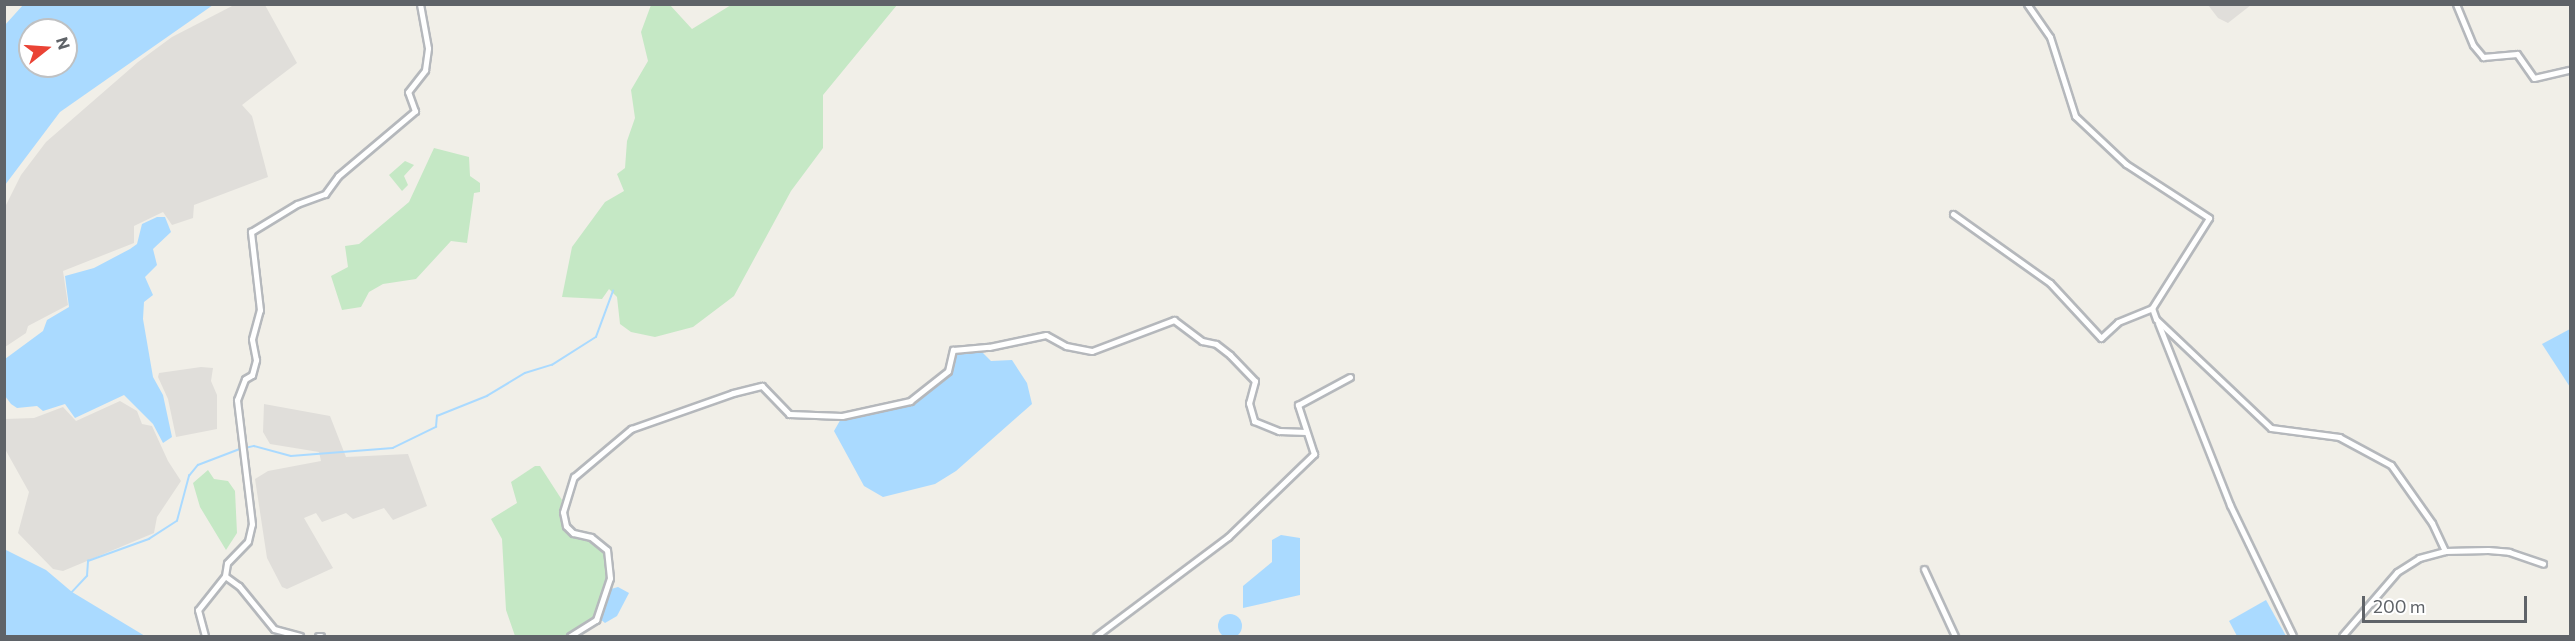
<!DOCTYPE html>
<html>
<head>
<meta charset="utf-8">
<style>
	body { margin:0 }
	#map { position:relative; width:2575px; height:641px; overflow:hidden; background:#f1efe8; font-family:Commissioner,sans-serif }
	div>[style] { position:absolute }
	.industrial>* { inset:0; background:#e0deda }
	.green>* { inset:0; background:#c5e8c5 }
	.water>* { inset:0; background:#aadaff }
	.round { border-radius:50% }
	.stream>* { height:1.5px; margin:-0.75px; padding:0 0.75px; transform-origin:0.75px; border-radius:0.75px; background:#aadaff }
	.roads { filter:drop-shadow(2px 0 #b5b8bc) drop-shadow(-2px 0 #b5b8bc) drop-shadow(0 2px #b5b8bc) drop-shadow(0 -2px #b5b8bc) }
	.street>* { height:5px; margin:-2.5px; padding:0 2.5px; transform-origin:2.5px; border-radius:2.5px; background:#fff }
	span { translate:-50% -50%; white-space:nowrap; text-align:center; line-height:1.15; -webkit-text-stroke:4.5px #fff; paint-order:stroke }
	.frame { position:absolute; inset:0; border:6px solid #5f6368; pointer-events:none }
	.north { position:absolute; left:18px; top:18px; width:60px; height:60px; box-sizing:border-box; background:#fff; border:2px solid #bfc1c3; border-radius:50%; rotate:73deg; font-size:16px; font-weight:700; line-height:24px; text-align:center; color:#5f6368 }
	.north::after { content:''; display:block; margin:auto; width:21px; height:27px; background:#ea4335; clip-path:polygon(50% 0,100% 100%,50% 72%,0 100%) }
	.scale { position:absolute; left:2362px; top:596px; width:165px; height:27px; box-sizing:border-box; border:3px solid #5f6368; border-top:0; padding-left:8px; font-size:18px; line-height:21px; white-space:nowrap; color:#5f6368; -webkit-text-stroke:4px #fff; paint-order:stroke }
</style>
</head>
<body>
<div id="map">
	<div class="industrial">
		<div style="clip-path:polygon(234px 5px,265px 5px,297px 63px,242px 105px,252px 116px,268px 177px,194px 205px,193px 218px,172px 225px,163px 212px,134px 226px,134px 243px,63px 271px,68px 305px,28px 326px,26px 333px,5px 347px,5px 207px,21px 175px,46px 142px,138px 62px,172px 37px)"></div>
		<div style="clip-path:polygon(2208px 5px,2251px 5px,2228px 23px,2218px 18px)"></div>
		<div style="clip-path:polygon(201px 367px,213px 368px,211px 381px,217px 395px,217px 429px,176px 437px,168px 399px,158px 377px,159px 373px)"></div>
		<div style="clip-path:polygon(120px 401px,137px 411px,142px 424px,152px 426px,168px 461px,181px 481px,157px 517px,154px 533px,63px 571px,53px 569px,18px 533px,29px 492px,5px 449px,5px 419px,34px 418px,63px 407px,76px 421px)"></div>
		<div style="clip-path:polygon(264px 404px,330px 416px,346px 457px,408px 454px,427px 506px,393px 520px,384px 508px,353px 519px,346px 513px,322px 522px,316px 513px,304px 518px,333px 568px,287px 589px,282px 587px,267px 558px,255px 479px,268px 471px,321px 461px,319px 452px,270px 444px,263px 432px)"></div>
	</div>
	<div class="green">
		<div style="clip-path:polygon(651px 5px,670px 5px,692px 29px,731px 5px,897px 5px,823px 95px,823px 148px,791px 191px,734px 296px,693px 327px,655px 337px,631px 332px,620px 324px,617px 297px,609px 289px,602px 299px,562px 297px,572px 247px,605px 202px,624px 191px,617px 174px,625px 168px,627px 141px,635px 118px,631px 90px,648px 61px,641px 32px)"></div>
		<div style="clip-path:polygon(434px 148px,469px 157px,470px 176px,480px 183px,480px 192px,474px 193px,467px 243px,451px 241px,416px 279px,383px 284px,369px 292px,361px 307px,342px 310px,331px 276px,348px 267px,345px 246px,359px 244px,409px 202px)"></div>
		<div style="clip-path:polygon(405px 161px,414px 165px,404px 176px,408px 185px,402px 191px,389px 175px)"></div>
		<div style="clip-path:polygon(535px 466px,540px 466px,562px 500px,559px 515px,567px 534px,590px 542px,606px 554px,607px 586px,592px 620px,564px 636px,515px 636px,506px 610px,502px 539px,491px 519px,517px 503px,511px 482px)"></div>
		<div style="clip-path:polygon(208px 470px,214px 479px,228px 481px,235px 491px,237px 533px,226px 550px,200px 507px,193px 483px)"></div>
	</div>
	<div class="water">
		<div style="clip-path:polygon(evenodd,23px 5px,23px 4px,213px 5px,60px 112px,5px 185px,5px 25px,23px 5px,30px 30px,66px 30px,66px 66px,30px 66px,30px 30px)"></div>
		<div style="clip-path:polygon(157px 217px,165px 217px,171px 232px,153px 249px,157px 265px,145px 277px,153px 295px,144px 302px,143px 319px,153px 377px,163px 395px,172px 437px,163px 443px,153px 424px,124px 395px,75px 418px,65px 404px,43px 411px,37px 406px,17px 408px,11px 404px,5px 396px,5px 359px,43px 331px,47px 320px,69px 307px,65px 276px,94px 268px,130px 249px,137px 244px,142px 224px)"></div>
		<div style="clip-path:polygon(2570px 329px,2570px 387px,2542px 344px)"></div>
		<div style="clip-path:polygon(981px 351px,991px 361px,1012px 360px,1027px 383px,1032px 404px,956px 471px,935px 484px,883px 497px,864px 486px,834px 431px,842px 417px,914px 403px,954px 370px,955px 353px)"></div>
		<div style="clip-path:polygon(1281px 535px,1300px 538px,1300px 595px,1243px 608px,1243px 586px,1272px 562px,1272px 540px)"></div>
		<div style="clip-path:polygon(4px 549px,46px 570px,72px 592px,145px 636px,5px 636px)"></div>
		<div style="clip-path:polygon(618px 587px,629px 593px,617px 616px,605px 623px,600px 619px,606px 600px,611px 589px)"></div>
		<div style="clip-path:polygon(2266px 600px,2286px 636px,2237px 636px,2229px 621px)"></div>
		<div class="round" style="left:1218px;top:614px;width:24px;height:24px"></div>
	</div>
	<div class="stream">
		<div style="left:245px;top:448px;width:9px;rotate:-13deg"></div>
		<div style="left:254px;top:446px;width:38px;rotate:15deg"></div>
		<div style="left:291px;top:456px;width:102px;rotate:-4.5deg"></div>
		<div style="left:393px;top:448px;width:48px;rotate:-26deg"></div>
		<div style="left:436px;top:427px;width:11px;rotate:-85deg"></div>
		<div style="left:437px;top:416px;width:54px;rotate:-21.8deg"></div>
		<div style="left:487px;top:396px;width:44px;rotate:-31.2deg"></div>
		<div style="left:525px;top:373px;width:28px;rotate:-17deg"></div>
		<div style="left:552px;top:365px;width:52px;rotate:-32.5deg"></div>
		<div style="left:596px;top:337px;width:49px;rotate:-69.7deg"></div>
		<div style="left:72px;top:592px;width:22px;rotate:-47deg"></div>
		<div style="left:87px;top:576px;width:15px;rotate:-86deg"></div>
		<div style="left:88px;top:561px;width:65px;rotate:-19.8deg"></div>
		<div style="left:149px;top:539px;width:33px;rotate:-33deg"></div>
		<div style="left:177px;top:521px;width:47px;rotate:-75.1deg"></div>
		<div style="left:189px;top:476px;width:14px;rotate:-51deg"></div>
		<div style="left:198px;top:465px;width:45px;rotate:-20.9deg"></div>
	</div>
	<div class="roads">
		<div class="street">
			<div style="left:2027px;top:4px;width:40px;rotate:55.1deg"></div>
			<div style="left:2050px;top:37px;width:83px;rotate:72.4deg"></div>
			<div style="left:2075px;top:116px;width:70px;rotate:43.3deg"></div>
			<div style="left:2126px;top:164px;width:99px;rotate:33deg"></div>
			<div style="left:2209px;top:218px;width:107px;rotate:122.3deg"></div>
			<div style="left:2152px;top:308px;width:12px;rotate:70deg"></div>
			<div style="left:2156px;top:319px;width:158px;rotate:43.5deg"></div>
			<div style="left:2271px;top:428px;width:69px;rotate:7.5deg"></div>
			<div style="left:2339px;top:437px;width:59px;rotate:28.3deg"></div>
			<div style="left:2391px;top:465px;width:71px;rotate:54.7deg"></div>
			<div style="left:2432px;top:523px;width:31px;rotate:65deg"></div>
			<div style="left:2456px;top:4px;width:44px;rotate:67.5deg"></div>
			<div style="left:2473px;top:45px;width:16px;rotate:50deg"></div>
			<div style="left:2483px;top:57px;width:34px;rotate:-5deg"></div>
			<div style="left:2517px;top:54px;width:29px;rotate:55deg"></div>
			<div style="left:2534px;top:78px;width:37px;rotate:-13deg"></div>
			<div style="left:1953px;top:214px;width:119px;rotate:35.4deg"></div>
			<div style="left:2050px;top:283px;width:75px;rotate:47.2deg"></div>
			<div style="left:2101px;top:338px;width:23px;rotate:-43deg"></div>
			<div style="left:2118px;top:322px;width:37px;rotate:-22deg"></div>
			<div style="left:2158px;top:323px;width:196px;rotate:68.4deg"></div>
			<div style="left:2230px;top:505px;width:145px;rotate:64.3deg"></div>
			<div style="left:1924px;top:569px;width:74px;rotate:65.2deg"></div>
			<div style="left:225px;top:576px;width:17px;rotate:36deg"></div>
			<div style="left:239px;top:586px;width:55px;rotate:50.9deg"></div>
			<div style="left:274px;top:629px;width:27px;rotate:15deg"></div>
			<div style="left:205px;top:636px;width:27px;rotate:-105deg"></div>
			<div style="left:198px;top:610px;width:43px;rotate:-51.5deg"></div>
			<div style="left:225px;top:576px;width:13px;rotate:-81deg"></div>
			<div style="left:227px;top:563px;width:30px;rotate:-46deg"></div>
			<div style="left:248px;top:541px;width:17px;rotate:-77deg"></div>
			<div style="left:252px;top:524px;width:125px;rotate:-96.9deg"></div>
			<div style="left:237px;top:400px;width:22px;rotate:-69deg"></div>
			<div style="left:245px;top:379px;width:8px;rotate:-30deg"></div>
			<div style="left:252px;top:375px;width:16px;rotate:-75deg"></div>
			<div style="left:256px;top:360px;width:21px;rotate:-101deg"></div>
			<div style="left:252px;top:339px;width:30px;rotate:-75deg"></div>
			<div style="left:260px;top:310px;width:79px;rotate:-96.6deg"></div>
			<div style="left:251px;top:232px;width:54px;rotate:-31.3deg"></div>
			<div style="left:297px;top:204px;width:30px;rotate:-20deg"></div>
			<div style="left:325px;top:194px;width:22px;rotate:-54deg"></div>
			<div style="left:338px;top:176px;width:101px;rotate:-40.2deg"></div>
			<div style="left:415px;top:111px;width:20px;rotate:-110deg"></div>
			<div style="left:408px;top:92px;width:28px;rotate:-52deg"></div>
			<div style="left:425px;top:70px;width:22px;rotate:-82deg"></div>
			<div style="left:428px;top:48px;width:45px;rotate:-100.3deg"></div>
			<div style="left:318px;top:636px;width:3px"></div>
			<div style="left:570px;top:636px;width:31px;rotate:-32deg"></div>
			<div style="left:596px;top:620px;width:44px;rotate:-71.6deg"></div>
			<div style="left:610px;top:578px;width:28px;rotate:-96deg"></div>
			<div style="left:607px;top:550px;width:21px;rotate:-141deg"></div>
			<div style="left:591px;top:537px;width:18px;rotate:-167deg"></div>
			<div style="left:573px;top:533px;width:10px;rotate:-135deg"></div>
			<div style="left:566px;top:526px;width:14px;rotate:-102deg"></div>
			<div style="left:563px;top:512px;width:37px;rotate:-73deg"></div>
			<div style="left:574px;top:477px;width:75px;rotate:-40.1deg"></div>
			<div style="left:631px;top:429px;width:108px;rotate:-19.4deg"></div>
			<div style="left:733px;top:393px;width:30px;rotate:-14deg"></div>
			<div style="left:762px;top:386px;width:39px;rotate:46deg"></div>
			<div style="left:789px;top:414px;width:53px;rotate:2.2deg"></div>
			<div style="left:842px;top:416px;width:70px;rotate:-12.4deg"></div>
			<div style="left:910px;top:401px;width:48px;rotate:-38.3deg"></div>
			<div style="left:948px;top:371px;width:22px;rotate:-77deg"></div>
			<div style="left:953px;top:350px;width:36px;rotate:-5deg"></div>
			<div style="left:989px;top:347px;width:58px;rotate:-11.9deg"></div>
			<div style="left:1046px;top:335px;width:23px;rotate:29deg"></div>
			<div style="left:1066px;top:346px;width:26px;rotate:11deg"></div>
			<div style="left:1092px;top:351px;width:88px;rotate:-20.7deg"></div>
			<div style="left:1174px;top:320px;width:35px;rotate:37deg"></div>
			<div style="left:1202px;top:341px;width:14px;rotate:12deg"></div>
			<div style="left:1216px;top:344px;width:18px;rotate:38deg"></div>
			<div style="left:1230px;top:355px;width:36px;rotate:46deg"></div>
			<div style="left:1255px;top:381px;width:23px;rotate:105deg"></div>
			<div style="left:1249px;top:403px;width:19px;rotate:74deg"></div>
			<div style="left:1254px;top:421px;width:27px;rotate:22deg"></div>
			<div style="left:1279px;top:431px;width:27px;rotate:2deg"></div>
			<div style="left:1096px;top:636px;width:165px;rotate:-36.9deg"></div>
			<div style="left:1228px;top:537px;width:120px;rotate:-44deg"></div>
			<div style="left:1314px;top:454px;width:52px;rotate:-108.1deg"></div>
			<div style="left:1298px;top:405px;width:59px;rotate:-28.3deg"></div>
			<div style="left:2342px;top:636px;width:84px;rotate:-49.3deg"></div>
			<div style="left:2397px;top:572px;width:26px;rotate:-32deg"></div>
			<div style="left:2419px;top:558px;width:27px;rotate:-15deg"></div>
			<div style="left:2445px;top:551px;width:43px;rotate:-1.3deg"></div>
			<div style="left:2488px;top:550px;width:21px;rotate:5deg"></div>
			<div style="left:2509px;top:552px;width:36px;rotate:19deg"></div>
		</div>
	</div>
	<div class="frame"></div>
	<div class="north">N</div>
	<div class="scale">200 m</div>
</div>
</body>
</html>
